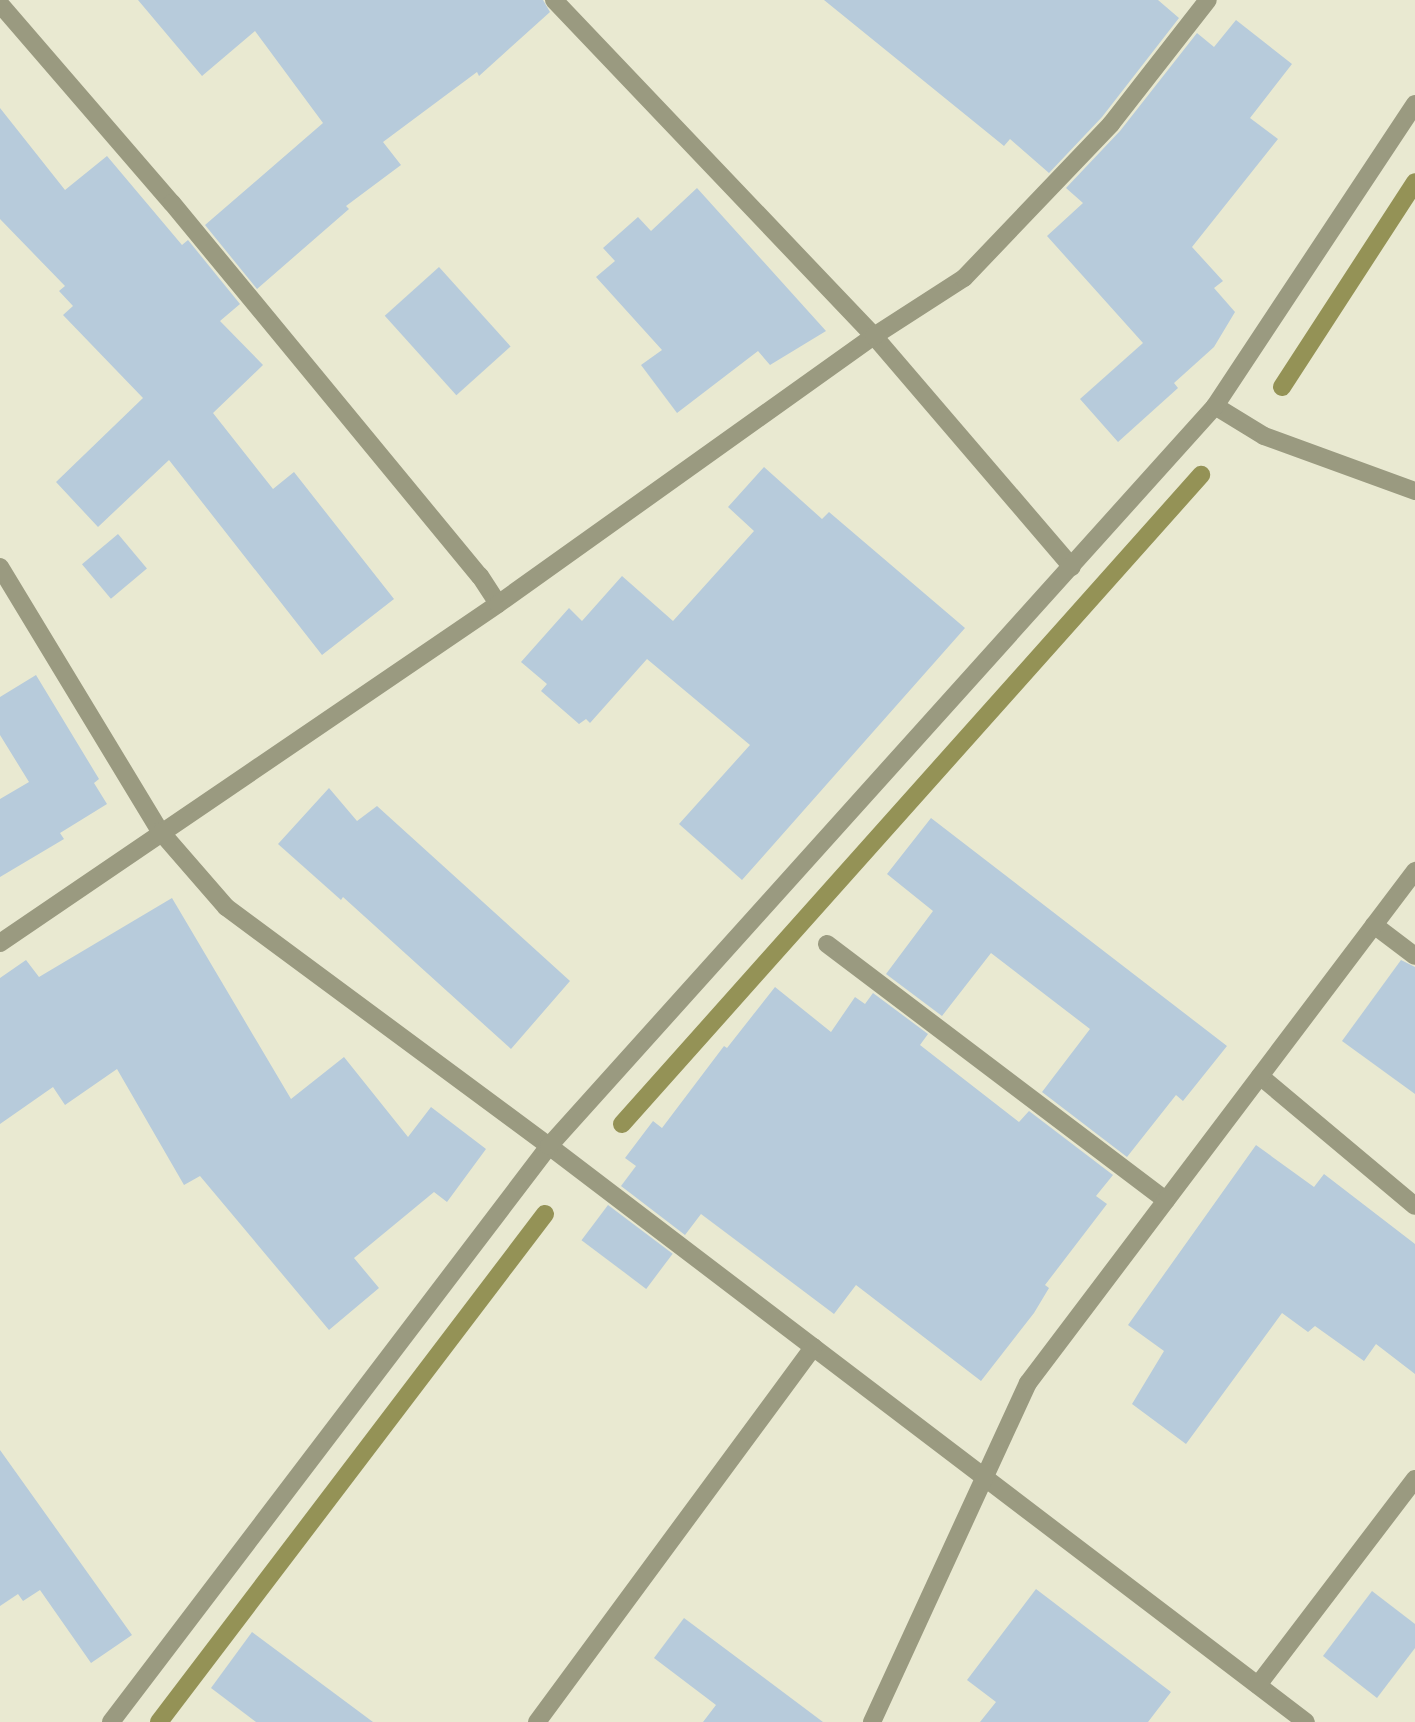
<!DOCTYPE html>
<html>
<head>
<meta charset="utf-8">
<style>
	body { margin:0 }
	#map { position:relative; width:1415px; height:1722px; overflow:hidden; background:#e9e9d1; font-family:Manrope,sans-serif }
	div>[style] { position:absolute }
	.stream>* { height:18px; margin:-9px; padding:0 9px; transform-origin:9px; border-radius:9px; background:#949256 }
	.building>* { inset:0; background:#b7cbdb; transform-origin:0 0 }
	.minor>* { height:18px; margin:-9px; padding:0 9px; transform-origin:9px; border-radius:9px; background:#9a9a80 }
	span { translate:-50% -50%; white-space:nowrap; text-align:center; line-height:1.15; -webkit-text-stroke:7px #fff; paint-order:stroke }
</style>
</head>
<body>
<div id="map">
	<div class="stream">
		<div style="left:1282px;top:387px;width:244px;rotate:-57deg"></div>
		<div style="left:622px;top:1124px;width:870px;rotate:-48.26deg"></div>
		<div style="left:159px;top:1722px;width:638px;rotate:-52.77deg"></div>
	</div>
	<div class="building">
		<div style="clip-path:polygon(138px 0,543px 0,550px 12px,479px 76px,477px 72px,383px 142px,401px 165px,346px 206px,349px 209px,257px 289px,205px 225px,323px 123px,255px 31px,202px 76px)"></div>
		<div style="clip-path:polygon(824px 0,1158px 0,1179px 18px,1102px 117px,1049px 173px,1010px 139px,1004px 146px)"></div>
		<div style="clip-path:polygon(1236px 20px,1292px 64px,1250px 118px,1278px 139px,1192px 247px,1223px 281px,1214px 288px,1235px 312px,1214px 347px,1174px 383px,1178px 388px,1118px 442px,1080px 399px,1143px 343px,1047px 236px,1083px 203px,1066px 188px,1120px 131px,1197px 33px,1214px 47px)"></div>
		<div style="clip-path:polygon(0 108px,65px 190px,107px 156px,182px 245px,188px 240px,240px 304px,220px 321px,263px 365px,213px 413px,273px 489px,294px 472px,394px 599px,322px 655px,169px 460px,98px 527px,56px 482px,143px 398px,63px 315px,73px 306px,59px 291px,65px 286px,0 219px)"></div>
		<div style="clip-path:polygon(697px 188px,826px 331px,770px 365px,758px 351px,677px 413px,641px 365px,662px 350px,596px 277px,615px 261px,603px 248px,638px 217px,651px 231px)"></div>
		<div style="left:439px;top:267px;width:107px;height:73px;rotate:48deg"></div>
		<div style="clip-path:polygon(764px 467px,822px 519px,829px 512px,965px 628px,742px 880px,679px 824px,750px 745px,647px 659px,590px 723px,586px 719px,579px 724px,541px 691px,547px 684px,521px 662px,569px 608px,582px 621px,622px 576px,673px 621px,754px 531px,728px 507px)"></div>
		<div style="left:118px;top:534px;width:45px;height:47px;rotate:50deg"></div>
		<div style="clip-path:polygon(36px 675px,99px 779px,94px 783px,107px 804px,60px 833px,64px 839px,0 877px,0 799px,29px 782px,0 735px,0 697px)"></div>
		<div style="clip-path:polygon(329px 788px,357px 821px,377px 806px,570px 981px,511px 1049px,343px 897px,341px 900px,278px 844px)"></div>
		<div style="clip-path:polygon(931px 818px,1227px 1046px,1183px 1101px,1176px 1095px,1127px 1157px,1042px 1092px,1090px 1029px,991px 953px,942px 1016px,886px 974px,933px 911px,887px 874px)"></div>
		<div style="clip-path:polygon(172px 898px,291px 1099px,344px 1057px,408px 1137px,431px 1107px,486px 1149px,447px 1202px,434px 1192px,354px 1258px,379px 1288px,329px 1330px,200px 1176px,184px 1185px,117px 1069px,65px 1105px,53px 1087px,0 1124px,0 978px,26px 960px,39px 977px)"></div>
		<div style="clip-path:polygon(1401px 960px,1415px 967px,1415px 1094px,1342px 1041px)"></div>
		<div style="clip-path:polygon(775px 987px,831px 1032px,855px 997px,865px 1004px,873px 993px,928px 1034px,920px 1045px,1019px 1122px,1029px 1111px,1113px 1175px,1096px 1196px,1107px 1204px,1045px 1285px,1049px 1288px,1034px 1313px,981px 1381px,856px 1285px,834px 1314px,701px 1214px,685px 1235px,621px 1186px,636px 1166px,625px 1158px,653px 1121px,662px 1128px,724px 1046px,727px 1048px)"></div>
		<div style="clip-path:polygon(1256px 1145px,1314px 1187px,1324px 1174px,1415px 1244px,1415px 1374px,1376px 1344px,1364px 1361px,1315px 1326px,1308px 1332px,1282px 1313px,1186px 1444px,1132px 1404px,1164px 1351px,1128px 1325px)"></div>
		<div style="left:608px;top:1205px;width:81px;height:44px;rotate:37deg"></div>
		<div style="clip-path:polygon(0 1450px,132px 1635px,91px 1663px,40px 1590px,23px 1601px,18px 1594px,0 1606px)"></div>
		<div style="clip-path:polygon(1036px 1589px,1171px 1692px,1148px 1722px,980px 1722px,996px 1702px,967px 1680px)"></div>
		<div style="clip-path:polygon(1372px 1591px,1415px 1624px,1415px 1648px,1377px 1698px,1323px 1656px)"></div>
		<div style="clip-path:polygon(684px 1618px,823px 1722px,703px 1722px,716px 1705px,654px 1658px)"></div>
		<div style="clip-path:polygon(252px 1632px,373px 1722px,256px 1722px,211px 1688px)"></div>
	</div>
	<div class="minor">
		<div style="left:554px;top:0;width:464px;rotate:46.4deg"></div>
		<div style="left:874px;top:336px;width:304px;rotate:49.4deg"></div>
		<div style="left:0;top:4px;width:263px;rotate:49.2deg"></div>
		<div style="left:172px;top:203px;width:484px;rotate:50.5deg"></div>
		<div style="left:480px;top:576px;width:33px;rotate:57deg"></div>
		<div style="left:1215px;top:406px;width:57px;rotate:31.5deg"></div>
		<div style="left:1264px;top:436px;width:161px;rotate:20deg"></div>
		<div style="left:0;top:567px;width:309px;rotate:58.8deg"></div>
		<div style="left:160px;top:831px;width:101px;rotate:49deg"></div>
		<div style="left:226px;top:907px;width:402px;rotate:36.5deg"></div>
		<div style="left:549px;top:1146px;width:951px;rotate:37.27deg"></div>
		<div style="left:1374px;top:925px;width:51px;rotate:37.1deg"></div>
		<div style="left:0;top:943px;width:602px;rotate:-34.24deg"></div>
		<div style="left:498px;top:604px;width:462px;rotate:-35.5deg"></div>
		<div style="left:874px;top:336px;width:107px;rotate:-32.8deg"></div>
		<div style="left:964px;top:278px;width:213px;rotate:-46.3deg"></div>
		<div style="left:1111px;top:124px;width:157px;rotate:-52deg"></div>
		<div style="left:827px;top:944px;width:425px;rotate:37.1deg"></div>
		<div style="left:1260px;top:1076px;width:202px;rotate:40deg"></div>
		<div style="left:1258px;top:1685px;width:259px;rotate:-52.7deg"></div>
		<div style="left:111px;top:1722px;width:724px;rotate:-52.75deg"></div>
		<div style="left:549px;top:1146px;width:996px;rotate:-48.01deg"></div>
		<div style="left:1215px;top:406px;width:362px;rotate:-56.5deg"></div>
		<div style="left:537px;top:1722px;width:466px;rotate:-53.6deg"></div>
		<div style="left:872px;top:1722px;width:373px;rotate:-65.3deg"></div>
		<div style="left:1028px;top:1383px;width:642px;rotate:-52.92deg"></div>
	</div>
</div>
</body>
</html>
